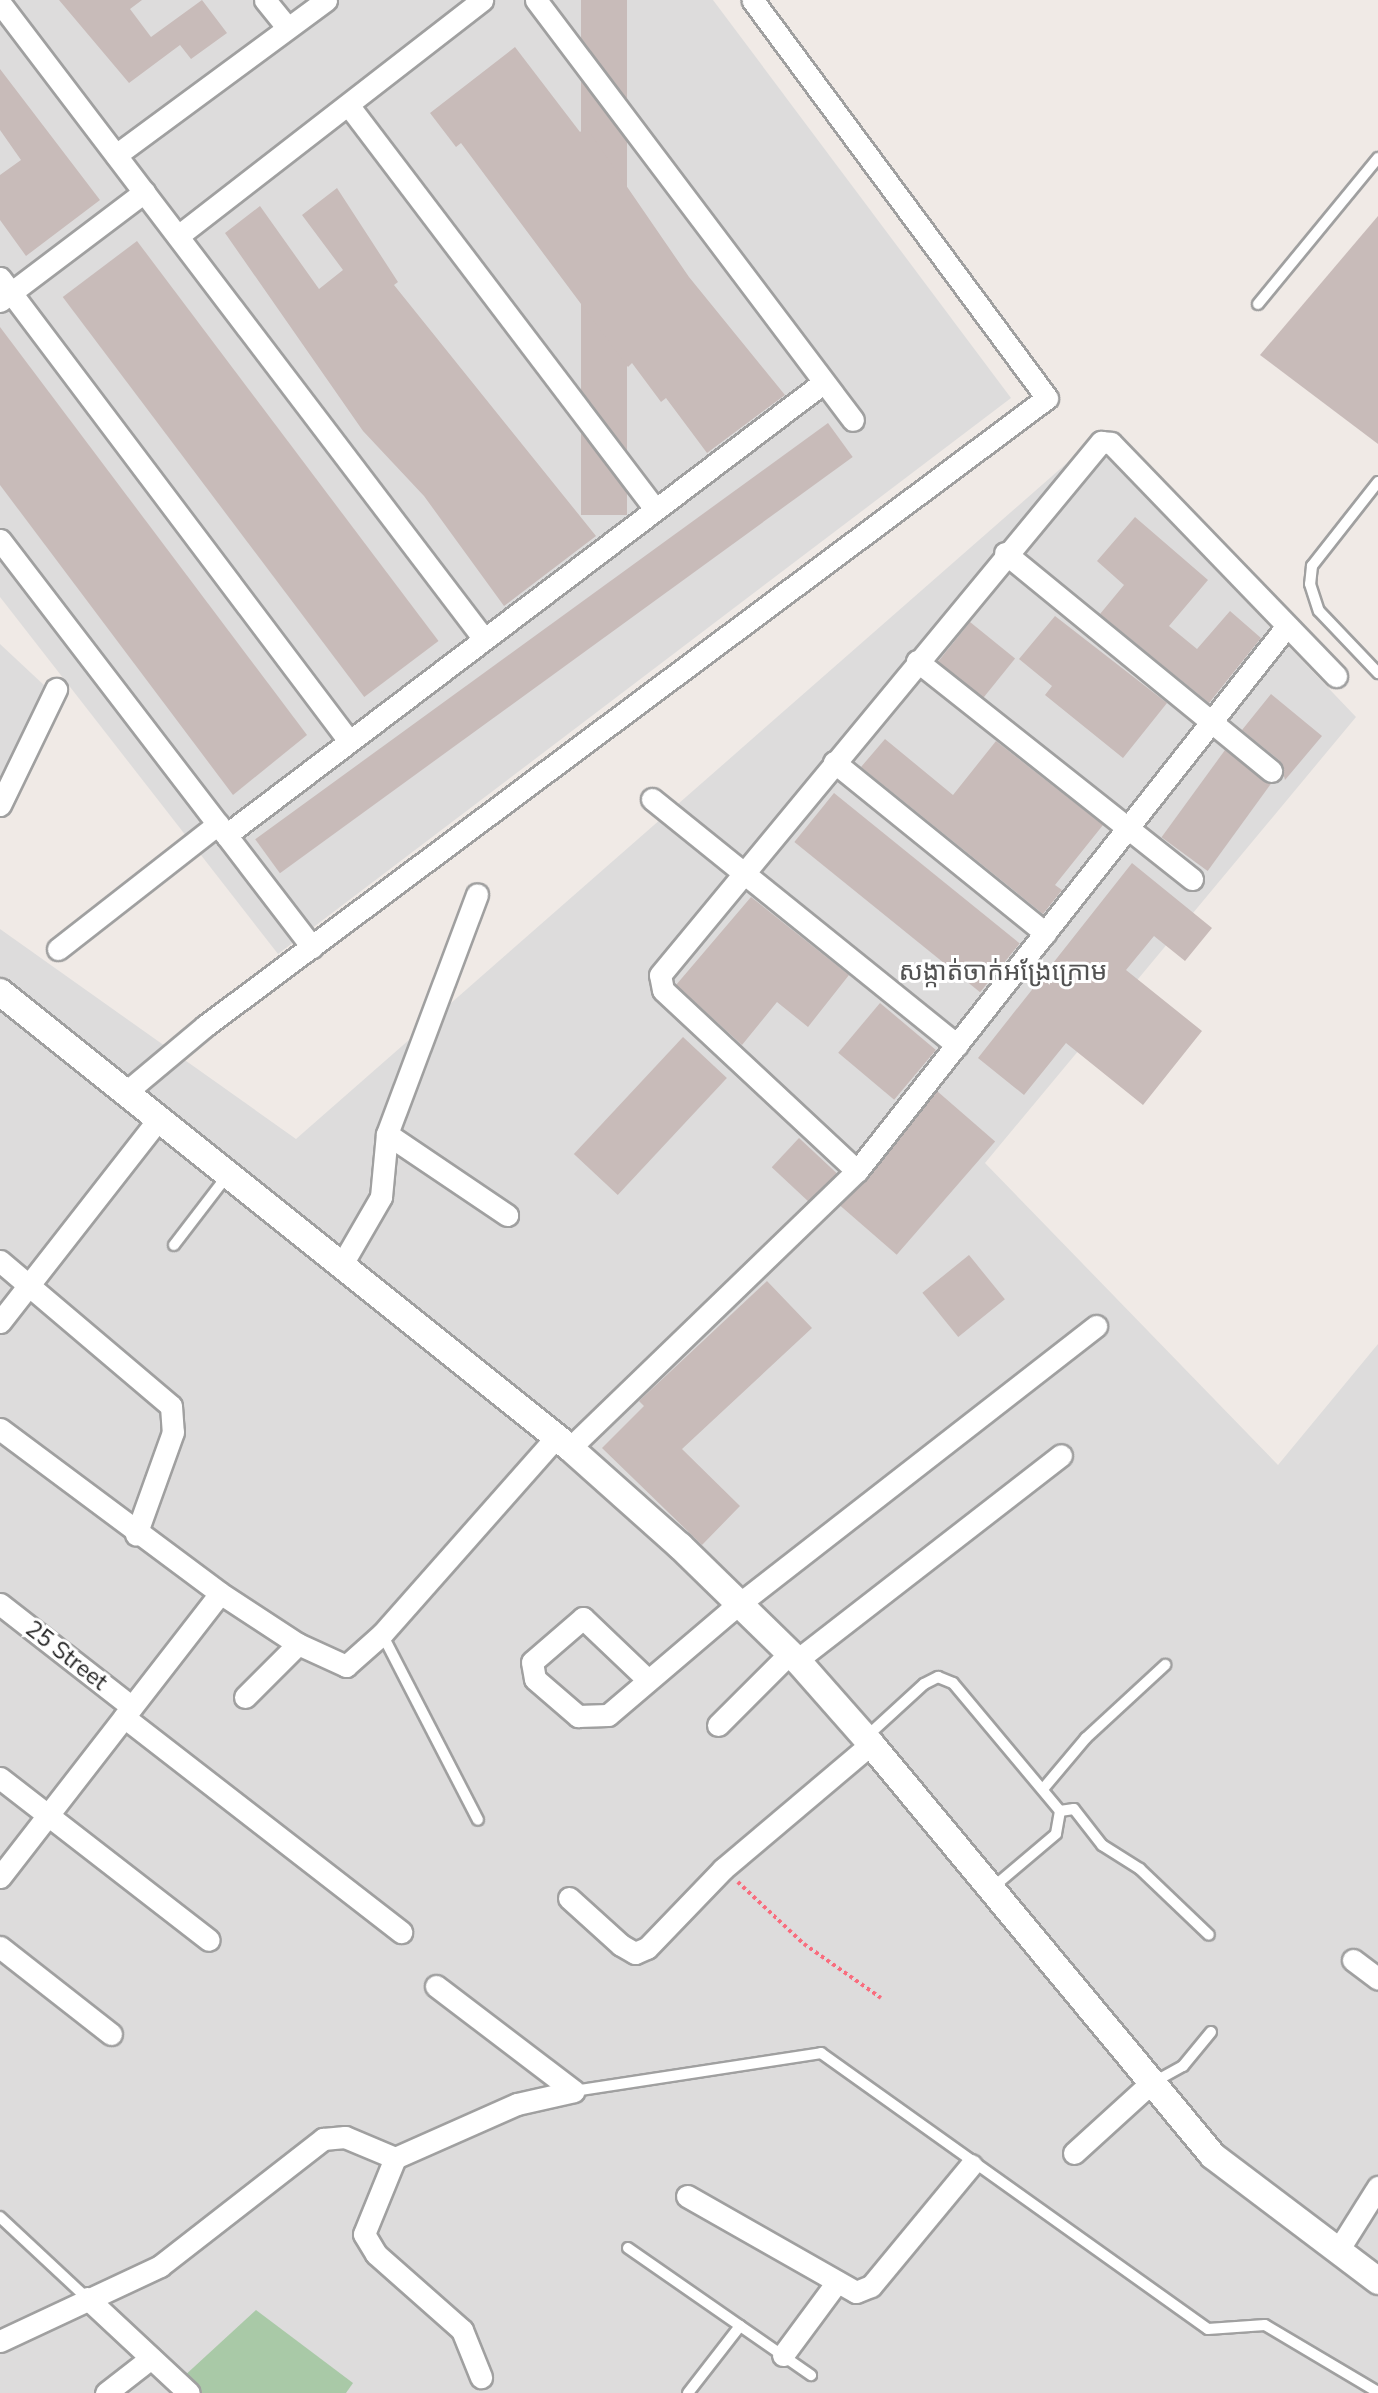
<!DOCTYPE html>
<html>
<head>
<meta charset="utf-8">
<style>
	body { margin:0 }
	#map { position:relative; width:1378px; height:2393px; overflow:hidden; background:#f0eae6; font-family:"Nunito Sans","Noto Sans Khmer",sans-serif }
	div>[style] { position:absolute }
	.residential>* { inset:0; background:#dddcdc }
	.cemetery>* { inset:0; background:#a9c9a7 }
	.building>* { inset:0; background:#c8bbb9; transform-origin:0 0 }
	.path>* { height:3.5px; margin-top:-1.75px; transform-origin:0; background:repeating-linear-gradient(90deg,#f96d7e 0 3.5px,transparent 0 7px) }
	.roads { filter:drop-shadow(2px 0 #a0a0a0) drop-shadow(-2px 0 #a0a0a0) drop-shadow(0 2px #a0a0a0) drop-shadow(0 -2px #a0a0a0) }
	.service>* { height:10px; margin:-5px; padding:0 5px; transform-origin:5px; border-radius:5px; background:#fff }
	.minor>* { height:21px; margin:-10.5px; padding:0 10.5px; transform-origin:10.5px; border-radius:10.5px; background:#fff }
	.tertiary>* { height:26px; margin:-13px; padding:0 13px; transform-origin:13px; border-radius:13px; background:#fff }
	span { translate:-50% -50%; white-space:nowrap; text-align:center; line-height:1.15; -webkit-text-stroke:6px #fff; paint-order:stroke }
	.street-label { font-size:23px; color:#1f1f1f }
	.quarter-label { font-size:26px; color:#525252 }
</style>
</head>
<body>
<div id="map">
	<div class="residential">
		<div style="clip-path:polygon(0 0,713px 0,1011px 398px,278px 954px,0 597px)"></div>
		<div style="clip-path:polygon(1092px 441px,1356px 717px,985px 1163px,1278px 1465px,1378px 1344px,1378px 2393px,0 2393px,0 929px,296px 1139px)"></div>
		<div style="clip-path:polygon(0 644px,46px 687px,0 785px)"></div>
	</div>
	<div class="cemetery">
		<div style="clip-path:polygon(256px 2310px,353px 2383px,346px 2393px,199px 2393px,182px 2378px)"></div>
	</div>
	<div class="building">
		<div style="clip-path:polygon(59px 0,142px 0,130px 9px,151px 37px,202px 0,227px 33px,191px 59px,180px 45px,129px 83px)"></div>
		<div style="left:581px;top:0;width:46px;height:515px"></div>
		<div style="clip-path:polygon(515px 47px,580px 132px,586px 127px,689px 277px,785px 395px,707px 453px,666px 398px,661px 402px,632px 363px,628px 367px,461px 143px,456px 147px,430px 113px)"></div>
		<div style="clip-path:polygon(0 69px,100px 200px,26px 256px,0 220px,0 175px,21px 160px,0 130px)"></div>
		<div style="clip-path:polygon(337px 188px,398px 282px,394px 285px,596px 536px,504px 606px,424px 496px,363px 431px,225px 233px,260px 206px,319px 289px,343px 270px,302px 215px)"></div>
		<div style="clip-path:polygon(1378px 216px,1378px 444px,1260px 355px)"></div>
		<div style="left:137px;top:241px;width:501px;height:93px;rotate:53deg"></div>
		<div style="clip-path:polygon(0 327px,307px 735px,233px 795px,0 485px)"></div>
		<div style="left:828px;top:423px;width:42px;height:708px;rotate:54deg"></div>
		<div style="clip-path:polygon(1135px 517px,1208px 580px,1169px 626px,1197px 649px,1230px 611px,1261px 638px,1209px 703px,1100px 614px,1124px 585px,1097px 561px)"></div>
		<div style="clip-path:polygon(1055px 616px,1167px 703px,1123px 758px,1045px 695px,1052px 686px,1019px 659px)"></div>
		<div style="left:970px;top:622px;width:58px;height:51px;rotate:39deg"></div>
		<div style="clip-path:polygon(1271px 694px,1322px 736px,1285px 780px,1280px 761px,1242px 730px)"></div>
		<div style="clip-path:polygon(885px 739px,953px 795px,996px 741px,1103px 825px,1055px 885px,1062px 890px,1043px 914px,861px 767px)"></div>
		<div style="left:1225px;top:750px;width:57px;height:108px;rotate:36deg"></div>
		<div style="left:834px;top:793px;width:239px;height:63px;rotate:39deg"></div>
		<div style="clip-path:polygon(1132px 863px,1212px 928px,1185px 961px,1154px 936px,1126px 970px,1202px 1031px,1143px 1105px,1066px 1043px,1024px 1095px,978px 1058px)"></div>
		<div style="clip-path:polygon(751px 897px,849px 975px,808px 1027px,777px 1002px,742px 1045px,676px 985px)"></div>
		<div style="left:880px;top:1003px;width:73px;height:65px;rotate:40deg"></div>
		<div style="left:683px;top:1037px;width:60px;height:160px;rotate:43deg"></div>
		<div style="left:937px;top:1091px;width:77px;height:150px;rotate:41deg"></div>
		<div style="left:799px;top:1138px;width:52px;height:40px;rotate:43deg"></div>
		<div style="left:969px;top:1255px;width:57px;height:60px;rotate:51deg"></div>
		<div style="clip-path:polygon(767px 1281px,812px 1328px,682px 1449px,740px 1506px,702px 1545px,602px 1448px,644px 1406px,639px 1401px)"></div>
	</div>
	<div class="path">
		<div style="left:738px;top:1882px;width:91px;rotate:43.2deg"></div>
		<div style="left:804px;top:1944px;width:94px;rotate:35deg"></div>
	</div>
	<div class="roads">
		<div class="service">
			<div style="left:1258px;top:304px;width:189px;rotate:-50.6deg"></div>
			<div style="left:1378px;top:482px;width:107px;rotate:128.2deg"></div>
			<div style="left:1312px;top:566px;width:18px;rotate:96deg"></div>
			<div style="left:1310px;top:584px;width:28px;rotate:72deg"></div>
			<div style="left:1319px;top:611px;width:86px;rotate:46.4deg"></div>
			<div style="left:174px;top:1245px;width:87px;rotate:-52.5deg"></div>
			<div style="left:382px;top:1634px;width:209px;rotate:62.7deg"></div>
			<div style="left:865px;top:1738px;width:80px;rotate:-42.5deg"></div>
			<div style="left:924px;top:1684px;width:16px;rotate:-27deg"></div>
			<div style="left:938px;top:1677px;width:16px;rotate:22deg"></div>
			<div style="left:953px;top:1683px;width:167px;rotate:50.1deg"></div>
			<div style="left:1060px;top:1811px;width:23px;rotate:100deg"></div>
			<div style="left:1056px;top:1834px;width:84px;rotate:139.8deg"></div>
			<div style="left:1043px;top:1789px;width:67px;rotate:-49.9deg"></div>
			<div style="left:1086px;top:1738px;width:108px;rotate:-42.7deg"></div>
			<div style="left:1060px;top:1811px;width:14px;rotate:-8deg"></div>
			<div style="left:1074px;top:1809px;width:46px;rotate:52.1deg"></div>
			<div style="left:1102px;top:1845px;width:45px;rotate:32.3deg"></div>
			<div style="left:1140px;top:1869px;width:95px;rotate:43.7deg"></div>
			<div style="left:1154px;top:2082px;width:33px;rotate:-29deg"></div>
			<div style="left:1183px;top:2066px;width:44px;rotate:-50.5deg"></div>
			<div style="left:574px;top:2091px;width:250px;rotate:-8.7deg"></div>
			<div style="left:821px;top:2053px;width:475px;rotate:35.5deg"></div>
			<div style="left:1208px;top:2329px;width:57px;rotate:-4deg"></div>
			<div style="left:1265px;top:2325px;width:131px;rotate:30.7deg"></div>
			<div style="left:0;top:2217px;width:119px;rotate:43deg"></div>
			<div style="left:628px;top:2248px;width:223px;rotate:34.8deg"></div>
			<div style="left:688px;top:2393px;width:85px;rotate:-52.2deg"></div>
		</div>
		<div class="minor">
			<div style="left:265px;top:0;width:33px;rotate:51deg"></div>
			<div style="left:536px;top:0;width:526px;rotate:52.96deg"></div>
			<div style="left:0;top:3px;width:799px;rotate:52.73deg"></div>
			<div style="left:349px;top:106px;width:506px;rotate:52.79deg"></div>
			<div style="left:116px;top:155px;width:261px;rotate:-36.4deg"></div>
			<div style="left:178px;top:236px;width:385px;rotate:-37.8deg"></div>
			<div style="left:0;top:278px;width:580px;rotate:52.99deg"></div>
			<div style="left:0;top:301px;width:181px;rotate:-37.1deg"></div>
			<div style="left:0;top:540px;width:513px;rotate:52.53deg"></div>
			<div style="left:1005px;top:553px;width:344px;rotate:39.3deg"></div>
			<div style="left:917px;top:661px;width:351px;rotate:38.4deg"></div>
			<div style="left:834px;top:762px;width:272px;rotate:39deg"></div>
			<div style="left:652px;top:799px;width:392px;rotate:38.9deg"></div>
			<div style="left:0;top:805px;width:129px;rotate:-64.2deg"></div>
			<div style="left:226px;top:835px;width:750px;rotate:-37.14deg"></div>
			<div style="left:58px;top:949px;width:203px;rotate:-38deg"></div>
			<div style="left:125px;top:1093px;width:104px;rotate:-39.9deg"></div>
			<div style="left:205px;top:1026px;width:1050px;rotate:-36.72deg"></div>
			<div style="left:1047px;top:398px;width:495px;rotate:-126.5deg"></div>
			<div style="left:387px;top:1134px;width:145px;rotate:34deg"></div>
			<div style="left:857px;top:1171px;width:265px;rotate:-137deg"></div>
			<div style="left:663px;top:990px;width:15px;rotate:-101deg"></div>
			<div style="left:660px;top:975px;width:692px;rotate:-50.4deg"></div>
			<div style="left:1101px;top:442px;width:10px;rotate:6deg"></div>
			<div style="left:1111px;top:443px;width:324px;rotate:46deg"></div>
			<div style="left:0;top:1261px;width:224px;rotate:40.3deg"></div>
			<div style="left:171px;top:1406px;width:26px;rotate:86deg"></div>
			<div style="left:173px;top:1432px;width:109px;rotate:109.8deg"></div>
			<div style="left:341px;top:1266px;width:80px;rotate:-59.9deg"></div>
			<div style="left:381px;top:1197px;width:63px;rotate:-84.6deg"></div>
			<div style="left:387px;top:1134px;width:256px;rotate:-69.4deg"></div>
			<div style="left:0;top:1322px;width:256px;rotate:-52deg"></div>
			<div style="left:0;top:1429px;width:274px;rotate:36.7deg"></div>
			<div style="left:220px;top:1593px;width:93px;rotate:33.2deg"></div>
			<div style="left:298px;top:1644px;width:53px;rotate:24.6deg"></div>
			<div style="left:346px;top:1666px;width:48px;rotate:-41.6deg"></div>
			<div style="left:382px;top:1634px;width:263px;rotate:-48.5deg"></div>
			<div style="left:570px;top:1448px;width:399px;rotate:-44deg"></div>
			<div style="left:857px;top:1171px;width:694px;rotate:-51.73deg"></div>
			<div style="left:0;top:1604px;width:167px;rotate:38deg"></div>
			<div style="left:797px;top:1660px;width:334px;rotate:-37.8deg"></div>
			<div style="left:648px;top:1680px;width:90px;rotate:-136.4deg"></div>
			<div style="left:583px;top:1618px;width:67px;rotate:139.2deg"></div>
			<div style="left:532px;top:1662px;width:17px;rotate:80deg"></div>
			<div style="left:535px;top:1679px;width:57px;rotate:40.7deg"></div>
			<div style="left:578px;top:1716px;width:30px;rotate:-2deg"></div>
			<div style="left:608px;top:1715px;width:160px;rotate:-40.4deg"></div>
			<div style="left:730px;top:1611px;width:464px;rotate:-37.9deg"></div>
			<div style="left:245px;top:1697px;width:75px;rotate:-45deg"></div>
			<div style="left:124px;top:1717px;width:351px;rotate:37.8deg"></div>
			<div style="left:718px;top:1725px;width:102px;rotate:-45deg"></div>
			<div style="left:0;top:1778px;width:264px;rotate:37.8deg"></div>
			<div style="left:0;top:1877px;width:359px;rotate:-52.2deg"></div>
			<div style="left:569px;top:1898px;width:70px;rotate:42.1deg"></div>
			<div style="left:621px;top:1945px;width:16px;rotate:30deg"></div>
			<div style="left:635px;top:1953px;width:13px;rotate:-23deg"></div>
			<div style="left:647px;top:1948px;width:110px;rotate:-46.1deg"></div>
			<div style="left:723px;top:1869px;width:194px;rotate:-40.2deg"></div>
			<div style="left:0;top:1947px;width:141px;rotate:38.1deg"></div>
			<div style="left:1353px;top:1960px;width:31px;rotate:37deg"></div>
			<div style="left:436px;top:1986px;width:173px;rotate:37.3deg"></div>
			<div style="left:1074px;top:2153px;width:104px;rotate:-42.3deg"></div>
			<div style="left:395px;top:2158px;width:82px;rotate:112.2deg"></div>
			<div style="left:364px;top:2234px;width:23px;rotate:59deg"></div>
			<div style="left:376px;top:2254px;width:115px;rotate:41.5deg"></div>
			<div style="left:462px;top:2330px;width:51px;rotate:68deg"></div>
			<div style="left:687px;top:2196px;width:194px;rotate:29.6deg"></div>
			<div style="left:856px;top:2292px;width:16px;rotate:-22deg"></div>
			<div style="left:871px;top:2286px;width:157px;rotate:-50.4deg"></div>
			<div style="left:1337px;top:2252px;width:77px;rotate:-57.8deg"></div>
			<div style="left:87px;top:2298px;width:139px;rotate:43deg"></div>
			<div style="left:0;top:2341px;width:177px;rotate:-25.1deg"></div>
			<div style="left:160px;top:2266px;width:207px;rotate:-37.9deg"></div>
			<div style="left:323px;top:2139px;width:22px;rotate:-5deg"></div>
			<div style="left:345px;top:2137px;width:54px;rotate:22.8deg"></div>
			<div style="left:395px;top:2158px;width:133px;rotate:-23.9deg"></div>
			<div style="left:517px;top:2104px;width:58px;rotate:-12.8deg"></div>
			<div style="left:783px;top:2355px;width:91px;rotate:-53.5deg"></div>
			<div style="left:106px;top:2393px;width:57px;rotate:-37.9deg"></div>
		</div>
		<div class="tertiary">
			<div style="left:0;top:992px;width:730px;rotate:38.66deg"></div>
			<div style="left:570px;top:1448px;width:147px;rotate:41.7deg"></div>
			<div style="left:680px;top:1546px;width:163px;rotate:44.3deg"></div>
			<div style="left:797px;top:1660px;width:112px;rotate:48.6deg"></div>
			<div style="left:871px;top:1744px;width:535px;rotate:50.3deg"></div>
			<div style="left:1213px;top:2156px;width:207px;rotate:37.1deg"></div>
		</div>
	</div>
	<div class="street-label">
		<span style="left:66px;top:1656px;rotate:38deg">25 Street</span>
	</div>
	<div class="quarter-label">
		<span style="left:1003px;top:972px">សង្កាត់ចាក់អង្រែក្រោម</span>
	</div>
</div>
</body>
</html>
